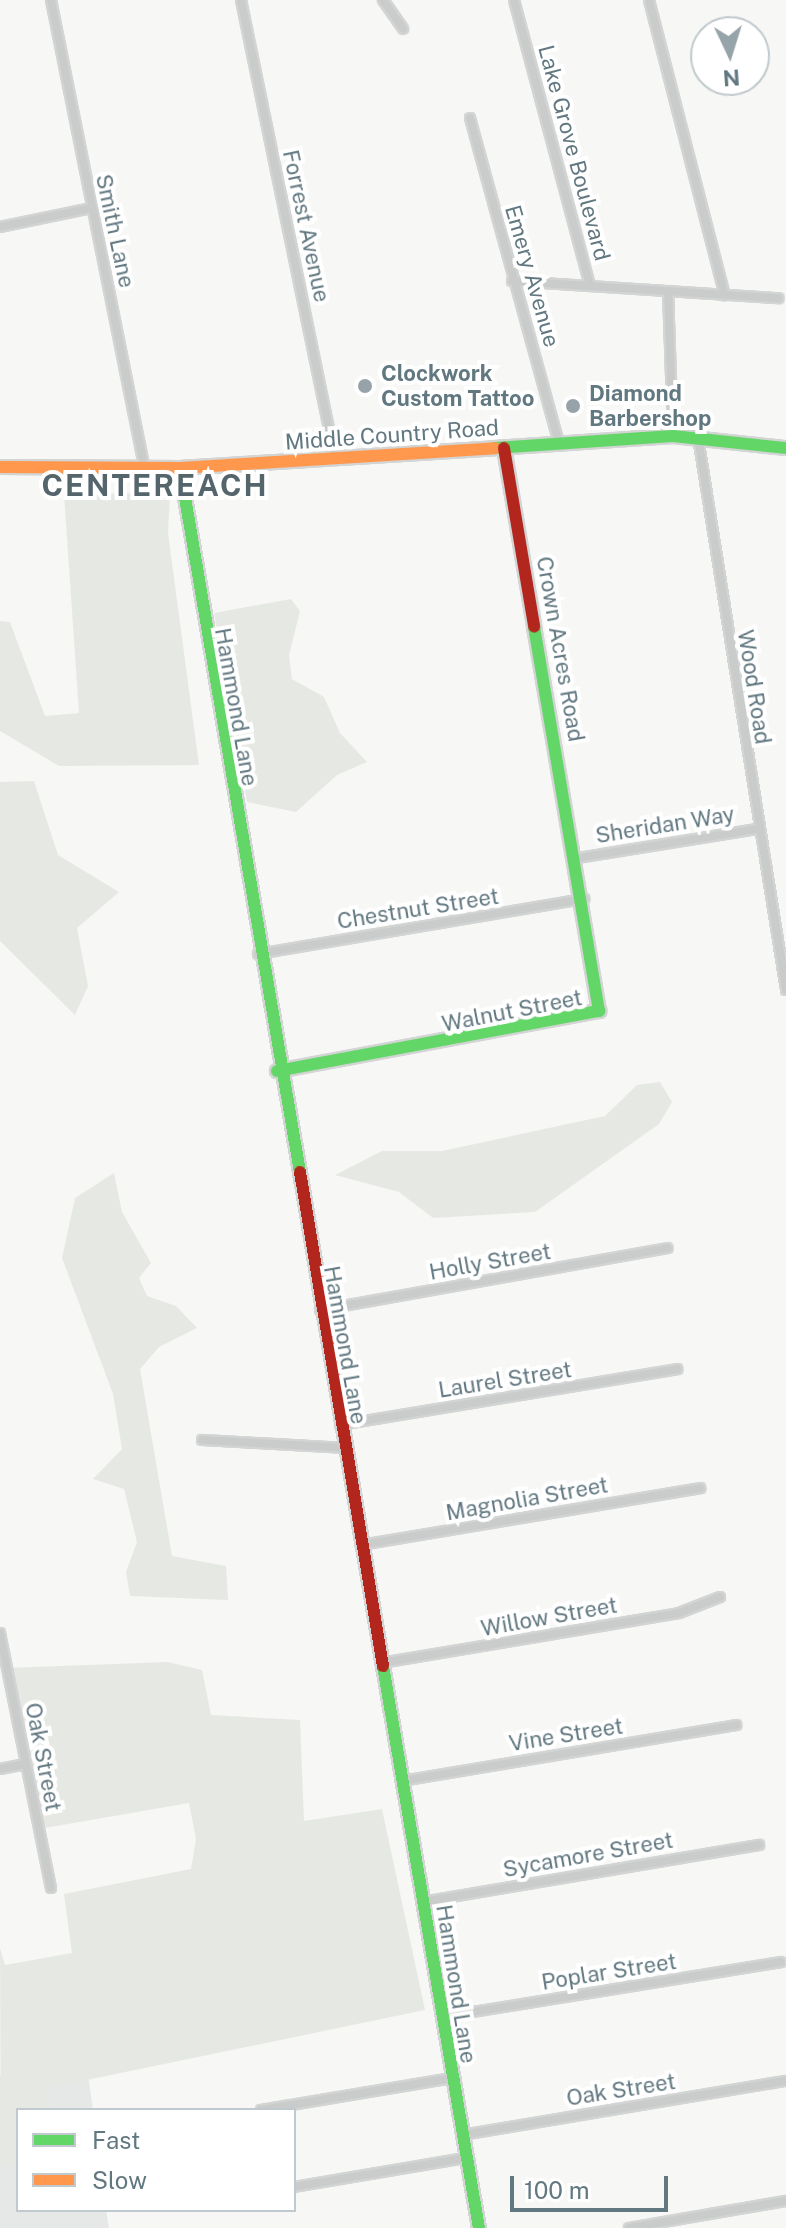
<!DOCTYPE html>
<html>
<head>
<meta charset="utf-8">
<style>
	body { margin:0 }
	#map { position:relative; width:786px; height:2228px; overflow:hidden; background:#f7f7f6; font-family:"Public Sans",sans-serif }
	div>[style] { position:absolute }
	.built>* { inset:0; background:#e6e8e7 }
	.green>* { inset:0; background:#e6e9e3 }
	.roads { filter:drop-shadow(2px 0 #d3d4d4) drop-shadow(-2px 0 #d3d4d4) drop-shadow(0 2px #d3d4d4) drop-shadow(0 -2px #d3d4d4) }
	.street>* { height:8px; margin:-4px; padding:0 4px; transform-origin:4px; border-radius:4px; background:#cacccc }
	.fast>* { height:12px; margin:-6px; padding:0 6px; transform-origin:6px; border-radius:6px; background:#63d668 }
	.slow>* { height:12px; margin:-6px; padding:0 6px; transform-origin:6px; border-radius:6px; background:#ff974d }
	.jam>* { height:12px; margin:-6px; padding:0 6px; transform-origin:6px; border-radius:6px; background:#b3261e }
	.dots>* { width:22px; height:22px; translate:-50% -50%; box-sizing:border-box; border:4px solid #fff; border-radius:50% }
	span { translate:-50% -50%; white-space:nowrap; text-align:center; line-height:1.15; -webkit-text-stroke:8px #fff; paint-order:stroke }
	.street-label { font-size:22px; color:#627881 }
	.poi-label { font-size:22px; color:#627881; font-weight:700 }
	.left { translate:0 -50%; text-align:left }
	.district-label { font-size:30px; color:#54656c; font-weight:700; letter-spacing:2px }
	.legend { position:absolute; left:16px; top:2108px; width:280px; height:104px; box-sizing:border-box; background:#fff; border:2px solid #c0c9cd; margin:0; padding:10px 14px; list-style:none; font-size:24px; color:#627881 }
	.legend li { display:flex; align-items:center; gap:16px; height:40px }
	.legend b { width:40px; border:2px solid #c0c9cd }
	.north { position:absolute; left:690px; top:16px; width:80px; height:80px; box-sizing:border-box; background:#fff; border:2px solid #c0c9cd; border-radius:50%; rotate:176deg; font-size:22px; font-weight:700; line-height:32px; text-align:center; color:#627881 }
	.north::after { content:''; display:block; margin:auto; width:28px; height:36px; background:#96a4aa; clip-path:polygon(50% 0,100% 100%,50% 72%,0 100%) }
	.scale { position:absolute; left:510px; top:2176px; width:158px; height:36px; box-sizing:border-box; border:4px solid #627881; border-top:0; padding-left:10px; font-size:24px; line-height:28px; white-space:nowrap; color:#627881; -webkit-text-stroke:6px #fff; paint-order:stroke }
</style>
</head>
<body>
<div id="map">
	<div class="built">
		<div style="clip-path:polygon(86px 2061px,93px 2110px,18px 2110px,18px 2210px,106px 2210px,109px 2228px,0 2228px,0 2075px)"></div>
	</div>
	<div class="green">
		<div style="clip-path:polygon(170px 493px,168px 533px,199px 765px,59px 766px,0 731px,0 621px,10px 622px,45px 716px,79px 713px,64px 494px)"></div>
		<div style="clip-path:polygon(291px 599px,300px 611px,289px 655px,292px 679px,324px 697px,340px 733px,367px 762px,337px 775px,296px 812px,247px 802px,214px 613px)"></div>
		<div style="clip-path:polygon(34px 781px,58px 855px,119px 892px,77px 928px,88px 986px,75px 1015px,0 941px,0 782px)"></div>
		<div style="clip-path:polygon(660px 1082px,672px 1102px,659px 1124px,535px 1212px,433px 1218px,399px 1192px,335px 1175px,382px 1151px,442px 1151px,605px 1116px,637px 1085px)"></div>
		<div style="clip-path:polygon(114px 1173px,122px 1212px,151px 1263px,139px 1278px,147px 1296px,176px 1306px,197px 1328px,159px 1347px,140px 1369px,172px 1556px,226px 1566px,228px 1600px,130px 1596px,126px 1572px,137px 1542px,124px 1489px,93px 1479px,122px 1449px,113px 1394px,62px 1258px,75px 1198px)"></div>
		<div style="clip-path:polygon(167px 1662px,202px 1670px,211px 1715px,300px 1720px,304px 1821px,382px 1809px,425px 2010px,48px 2088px,51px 2110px,18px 2110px,18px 2164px,1px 2167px,0 1948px,5px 1965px,72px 1953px,64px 1894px,191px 1869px,196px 1839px,189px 1803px,39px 1829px,7px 1668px)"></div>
	</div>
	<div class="roads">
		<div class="street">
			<div style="left:51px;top:0;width:478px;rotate:78.7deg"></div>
			<div style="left:241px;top:0;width:468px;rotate:78.4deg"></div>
			<div style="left:383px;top:0;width:35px;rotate:55deg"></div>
			<div style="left:514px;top:0;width:296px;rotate:75.1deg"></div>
			<div style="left:649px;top:0;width:305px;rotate:75.6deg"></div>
			<div style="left:470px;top:118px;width:337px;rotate:74.7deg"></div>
			<div style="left:0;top:227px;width:94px;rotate:-11.7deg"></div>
			<div style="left:512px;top:281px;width:267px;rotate:3.7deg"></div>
			<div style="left:668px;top:291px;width:145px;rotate:88deg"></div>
			<div style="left:698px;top:437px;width:560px;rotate:80.96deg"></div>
			<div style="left:578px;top:858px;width:182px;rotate:-9.2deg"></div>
			<div style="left:258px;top:954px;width:331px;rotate:-9.6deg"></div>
			<div style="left:320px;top:1310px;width:353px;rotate:-10.1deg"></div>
			<div style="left:340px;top:1425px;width:342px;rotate:-9.4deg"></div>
			<div style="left:202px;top:1440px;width:141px;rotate:3.2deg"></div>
			<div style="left:361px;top:1545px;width:344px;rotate:-9.5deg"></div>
			<div style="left:0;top:1633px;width:260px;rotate:78.7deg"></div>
			<div style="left:381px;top:1663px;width:302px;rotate:-9.5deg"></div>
			<div style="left:679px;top:1613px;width:44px;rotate:-21.3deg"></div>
			<div style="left:0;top:1769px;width:26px;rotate:-11deg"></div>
			<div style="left:402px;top:1781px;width:339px;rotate:-9.5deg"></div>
			<div style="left:422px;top:1902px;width:342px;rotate:-9.6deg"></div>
			<div style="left:442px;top:2017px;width:343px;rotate:-9.2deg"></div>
			<div style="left:261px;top:2110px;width:194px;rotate:-9.5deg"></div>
			<div style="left:462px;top:2135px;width:328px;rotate:-9.5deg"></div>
			<div style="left:294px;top:2187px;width:174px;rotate:-9.6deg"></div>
			<div style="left:629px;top:2228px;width:159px;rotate:-9.8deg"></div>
		</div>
		<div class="fast">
			<div style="left:495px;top:448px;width:178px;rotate:-3.9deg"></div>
			<div style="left:673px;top:436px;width:114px;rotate:6.1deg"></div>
			<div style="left:180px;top:468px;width:714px;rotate:80.33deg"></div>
			<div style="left:277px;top:1071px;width:328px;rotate:-10.6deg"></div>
			<div style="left:599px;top:1011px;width:390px;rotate:-99.6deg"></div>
			<div style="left:383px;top:1666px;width:570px;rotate:80.31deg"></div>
		</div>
		<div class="slow">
			<div style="left:0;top:467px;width:180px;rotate:0.3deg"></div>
			<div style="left:180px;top:468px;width:316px;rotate:-3.6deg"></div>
		</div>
		<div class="jam">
			<div style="left:504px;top:448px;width:181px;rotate:80.4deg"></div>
			<div style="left:300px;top:1172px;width:501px;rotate:80.46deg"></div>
		</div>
	</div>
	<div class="dots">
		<div style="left:365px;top:386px;background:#96a4aa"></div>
		<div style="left:573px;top:406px;background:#96a4aa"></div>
	</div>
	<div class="street-label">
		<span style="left:574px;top:153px;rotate:75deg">Lake Grove Boulevard</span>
		<span style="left:306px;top:226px;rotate:78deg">Forrest Avenue</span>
		<span style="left:115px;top:231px;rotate:78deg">Smith Lane</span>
		<span style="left:532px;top:276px;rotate:74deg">Emery Avenue</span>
		<span style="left:392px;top:435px;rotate:-4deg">Middle Country Road</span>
		<span style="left:560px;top:649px;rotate:80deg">Crown Acres Road</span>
		<span style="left:754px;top:687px;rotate:81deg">Wood Road</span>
		<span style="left:236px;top:707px;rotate:80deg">Hammond Lane</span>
		<span style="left:665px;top:825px;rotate:-9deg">Sheridan Way</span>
		<span style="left:418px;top:909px;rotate:-9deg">Chestnut Street</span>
		<span style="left:512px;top:1011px;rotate:-11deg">Walnut Street</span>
		<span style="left:490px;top:1262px;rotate:-10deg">Holly Street</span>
		<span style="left:345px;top:1345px;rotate:80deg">Hammond Lane</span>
		<span style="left:505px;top:1380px;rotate:-9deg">Laurel Street</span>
		<span style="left:527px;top:1499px;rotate:-10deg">Magnolia Street</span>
		<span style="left:549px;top:1617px;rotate:-10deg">Willow Street</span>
		<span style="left:566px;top:1735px;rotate:-9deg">Vine Street</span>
		<span style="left:43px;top:1757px;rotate:79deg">Oak Street</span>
		<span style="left:588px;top:1855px;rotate:-10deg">Sycamore Street</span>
		<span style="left:609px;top:1972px;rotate:-9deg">Poplar Street</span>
		<span style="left:456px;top:1984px;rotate:81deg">Hammond Lane</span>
		<span style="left:621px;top:2090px;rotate:-9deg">Oak Street</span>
	</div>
	<div class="poi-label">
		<span class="left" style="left:381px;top:386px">Clockwork<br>Custom Tattoo</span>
		<span class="left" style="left:589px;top:406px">Diamond<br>Barbershop</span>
	</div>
	<div class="district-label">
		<span style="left:155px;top:485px">CENTEREACH</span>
	</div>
	<ul class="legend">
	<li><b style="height:10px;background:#63d668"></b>Fast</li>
	<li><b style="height:10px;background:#ff974d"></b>Slow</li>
	</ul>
	<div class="north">N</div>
	<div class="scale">100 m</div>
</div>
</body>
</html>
